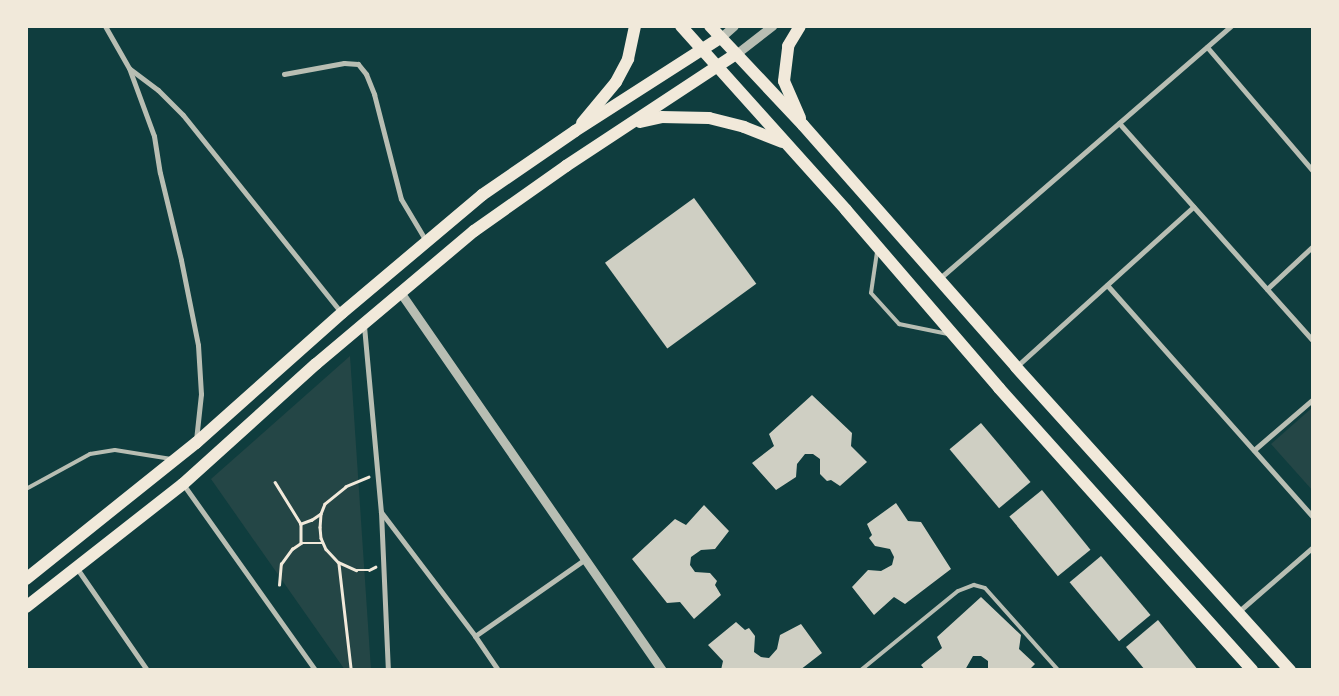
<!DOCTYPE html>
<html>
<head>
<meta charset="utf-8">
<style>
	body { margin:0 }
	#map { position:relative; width:1339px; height:696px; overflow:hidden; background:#0f3d3e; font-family:Karla,sans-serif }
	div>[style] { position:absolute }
	.green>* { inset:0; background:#244646 }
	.building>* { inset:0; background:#cfcfc3; transform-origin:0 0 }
	.path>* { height:2.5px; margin:-1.25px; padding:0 1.25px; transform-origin:1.25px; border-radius:1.25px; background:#f1e9da }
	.service>* { height:4px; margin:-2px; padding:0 2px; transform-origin:2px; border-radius:2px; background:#b8beb3 }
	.minor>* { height:5px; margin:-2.5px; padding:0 2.5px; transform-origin:2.5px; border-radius:2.5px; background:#b8beb3 }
	.tertiary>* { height:9px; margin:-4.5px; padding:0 4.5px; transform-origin:4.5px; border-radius:4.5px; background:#b8beb3 }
	.primary>* { height:12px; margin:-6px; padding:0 6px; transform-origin:6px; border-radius:6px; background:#f1e9da }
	span { translate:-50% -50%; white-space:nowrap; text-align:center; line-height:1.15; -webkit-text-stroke:4px #f1e9da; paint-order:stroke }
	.frame { position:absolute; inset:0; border:28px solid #f1e9da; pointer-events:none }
</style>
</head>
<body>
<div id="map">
	<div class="green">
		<div style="clip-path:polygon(350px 356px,371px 670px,345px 670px,211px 479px)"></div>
		<div style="clip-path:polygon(1313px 407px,1313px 491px,1271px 444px)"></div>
	</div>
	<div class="building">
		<div style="left:694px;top:198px;width:106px;height:110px;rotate:54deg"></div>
		<div style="clip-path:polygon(812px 395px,852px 433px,851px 446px,867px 462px,840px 486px,831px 480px,827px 481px,820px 474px,820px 459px,813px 454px,805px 454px,797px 464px,796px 477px,776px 490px,752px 463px,774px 446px,769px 434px)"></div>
		<div style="left:981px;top:423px;width:77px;height:41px;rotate:50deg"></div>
		<div style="left:1042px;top:490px;width:77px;height:42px;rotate:51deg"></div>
		<div style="clip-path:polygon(896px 503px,908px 521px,921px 522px,951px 569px,905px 604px,894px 597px,874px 615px,852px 587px,868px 570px,881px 571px,892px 565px,894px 557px,890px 549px,875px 546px,869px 538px,872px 535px,867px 524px)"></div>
		<div style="clip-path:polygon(704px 505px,729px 531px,715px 549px,701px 550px,691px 557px,690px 565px,695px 572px,710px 573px,717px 581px,715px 585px,721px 595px,694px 619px,680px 602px,667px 603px,632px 559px,675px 519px,686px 525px)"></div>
		<div style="left:1101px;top:556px;width:77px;height:41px;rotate:50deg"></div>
		<div style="clip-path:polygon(981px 597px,1021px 635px,1019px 649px,1035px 664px,1029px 670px,988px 670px,988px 661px,981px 656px,973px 656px,965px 670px,925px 670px,921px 665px,942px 648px,937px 637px)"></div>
		<div style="clip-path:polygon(1158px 620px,1198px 670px,1145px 670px,1126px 647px)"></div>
		<div style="clip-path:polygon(736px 622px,745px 630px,749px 628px,755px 636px,754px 652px,761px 657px,769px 658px,777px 649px,780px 635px,801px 624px,822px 653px,800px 670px,721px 670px,723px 661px,708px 645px)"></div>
	</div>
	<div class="path">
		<div style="left:369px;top:477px;width:25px;rotate:157deg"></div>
		<div style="left:346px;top:487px;width:27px;rotate:141deg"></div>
		<div style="left:325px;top:504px;width:11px;rotate:112deg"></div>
		<div style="left:321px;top:514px;width:13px;rotate:94deg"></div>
		<div style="left:320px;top:527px;width:11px;rotate:85deg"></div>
		<div style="left:321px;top:538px;width:12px;rotate:66deg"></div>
		<div style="left:326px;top:549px;width:18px;rotate:47deg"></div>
		<div style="left:338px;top:562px;width:20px;rotate:24deg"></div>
		<div style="left:356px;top:570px;width:13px"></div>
		<div style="left:369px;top:570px;width:7px;rotate:-27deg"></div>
		<div style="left:275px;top:482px;width:49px;rotate:58.2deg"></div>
		<div style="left:321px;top:514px;width:11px;rotate:146deg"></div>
		<div style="left:312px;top:520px;width:12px;rotate:160deg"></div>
		<div style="left:301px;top:524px;width:19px;rotate:90deg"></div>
		<div style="left:301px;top:543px;width:22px"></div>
		<div style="left:339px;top:564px;width:105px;rotate:83.4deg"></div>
		<div style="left:279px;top:585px;width:21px;rotate:-85deg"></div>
		<div style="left:281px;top:564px;width:19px;rotate:-54deg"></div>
		<div style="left:292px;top:549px;width:11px;rotate:-34deg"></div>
	</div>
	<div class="service">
		<div style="left:877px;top:252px;width:41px;rotate:98.3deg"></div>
		<div style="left:871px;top:293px;width:42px;rotate:47.9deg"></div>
		<div style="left:899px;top:324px;width:50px;rotate:11.5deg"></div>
		<div style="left:26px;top:489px;width:73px;rotate:-28.7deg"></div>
		<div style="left:90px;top:454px;width:25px;rotate:-9deg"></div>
		<div style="left:115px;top:450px;width:57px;rotate:9.1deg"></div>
		<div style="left:861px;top:670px;width:125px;rotate:-39.2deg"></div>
		<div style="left:958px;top:591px;width:17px;rotate:-21deg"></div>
		<div style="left:974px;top:585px;width:11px;rotate:15deg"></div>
		<div style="left:985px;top:588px;width:110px;rotate:48.3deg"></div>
	</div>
	<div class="minor">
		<div style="left:105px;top:26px;width:48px;rotate:60.3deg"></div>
		<div style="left:129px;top:68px;width:72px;rotate:69.8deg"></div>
		<div style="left:154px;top:136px;width:37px;rotate:81deg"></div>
		<div style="left:160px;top:173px;width:89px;rotate:76.4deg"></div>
		<div style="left:181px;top:260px;width:87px;rotate:78.7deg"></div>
		<div style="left:198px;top:345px;width:49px;rotate:86.5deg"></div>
		<div style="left:201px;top:394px;width:46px;rotate:96.2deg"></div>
		<div style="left:1207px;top:47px;width:163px;rotate:49.5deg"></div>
		<div style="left:130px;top:69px;width:35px;rotate:37deg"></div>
		<div style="left:158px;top:90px;width:35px;rotate:45deg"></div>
		<div style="left:183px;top:115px;width:253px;rotate:51.3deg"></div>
		<div style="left:284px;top:74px;width:61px;rotate:-10.4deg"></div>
		<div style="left:344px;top:63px;width:14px;rotate:4deg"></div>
		<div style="left:358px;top:64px;width:13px;rotate:51deg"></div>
		<div style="left:366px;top:74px;width:22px;rotate:68deg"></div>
		<div style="left:374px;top:94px;width:108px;rotate:75.6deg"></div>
		<div style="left:401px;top:199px;width:49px;rotate:59.2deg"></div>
		<div style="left:1119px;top:123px;width:292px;rotate:48.3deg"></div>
		<div style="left:940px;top:278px;width:385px;rotate:-40.9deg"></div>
		<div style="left:1107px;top:285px;width:310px;rotate:48.4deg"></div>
		<div style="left:1267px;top:289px;width:63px;rotate:-43.1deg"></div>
		<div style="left:364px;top:326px;width:187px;rotate:84.8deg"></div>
		<div style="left:381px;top:512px;width:158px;rotate:87.5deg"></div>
		<div style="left:1016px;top:367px;width:239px;rotate:-42.1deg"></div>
		<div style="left:1254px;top:450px;width:78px;rotate:-40.8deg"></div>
		<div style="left:183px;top:484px;width:228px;rotate:54.6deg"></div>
		<div style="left:381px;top:512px;width:156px;rotate:52.8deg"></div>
		<div style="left:475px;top:636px;width:41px;rotate:55.9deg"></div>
		<div style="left:76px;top:567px;width:125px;rotate:55.4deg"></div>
		<div style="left:1238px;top:612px;width:99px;rotate:-40.9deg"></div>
		<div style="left:475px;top:636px;width:133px;rotate:-34.9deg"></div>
	</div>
	<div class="tertiary">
		<div style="left:720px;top:38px;width:18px;rotate:-41deg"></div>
		<div style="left:736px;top:54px;width:46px;rotate:-37.9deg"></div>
		<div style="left:400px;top:292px;width:460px;rotate:55.3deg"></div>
	</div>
	<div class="primary">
		<div style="left:681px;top:26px;width:247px;rotate:48.1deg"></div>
		<div style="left:846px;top:210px;width:235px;rotate:49.3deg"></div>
		<div style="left:999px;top:388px;width:379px;rotate:48.1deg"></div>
		<div style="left:710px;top:26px;width:136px;rotate:46.8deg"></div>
		<div style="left:803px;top:125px;width:322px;rotate:48.6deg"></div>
		<div style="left:1016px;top:367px;width:409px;rotate:47.9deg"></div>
		<div style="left:800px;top:118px;width:40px;rotate:-113.4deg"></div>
		<div style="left:784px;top:81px;width:35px;rotate:-83deg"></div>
		<div style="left:788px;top:46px;width:23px;rotate:-59deg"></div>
		<div style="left:640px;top:122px;width:22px;rotate:-13deg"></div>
		<div style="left:661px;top:117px;width:48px;rotate:1.2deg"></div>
		<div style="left:709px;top:118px;width:36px;rotate:14deg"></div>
		<div style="left:744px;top:127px;width:41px;rotate:21.5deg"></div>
		<div style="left:582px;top:123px;width:53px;rotate:-50.3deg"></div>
		<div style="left:616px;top:82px;width:26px;rotate:-62deg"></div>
		<div style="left:628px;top:59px;width:34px;rotate:-78deg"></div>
		<div style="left:26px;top:579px;width:218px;rotate:-38.7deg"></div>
		<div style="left:196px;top:443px;width:195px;rotate:-41.7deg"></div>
		<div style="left:342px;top:313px;width:183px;rotate:-40.1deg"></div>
		<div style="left:482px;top:195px;width:113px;rotate:-34.5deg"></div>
		<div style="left:575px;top:131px;width:172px;rotate:-32.7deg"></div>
		<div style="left:26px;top:607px;width:199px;rotate:-38.1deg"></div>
		<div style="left:183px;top:484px;width:179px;rotate:-42.1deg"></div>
		<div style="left:316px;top:364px;width:207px;rotate:-40.1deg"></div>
		<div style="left:474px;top:231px;width:113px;rotate:-35.2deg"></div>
		<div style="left:566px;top:166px;width:204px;rotate:-33.4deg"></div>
	</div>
	<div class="frame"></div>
</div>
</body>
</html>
